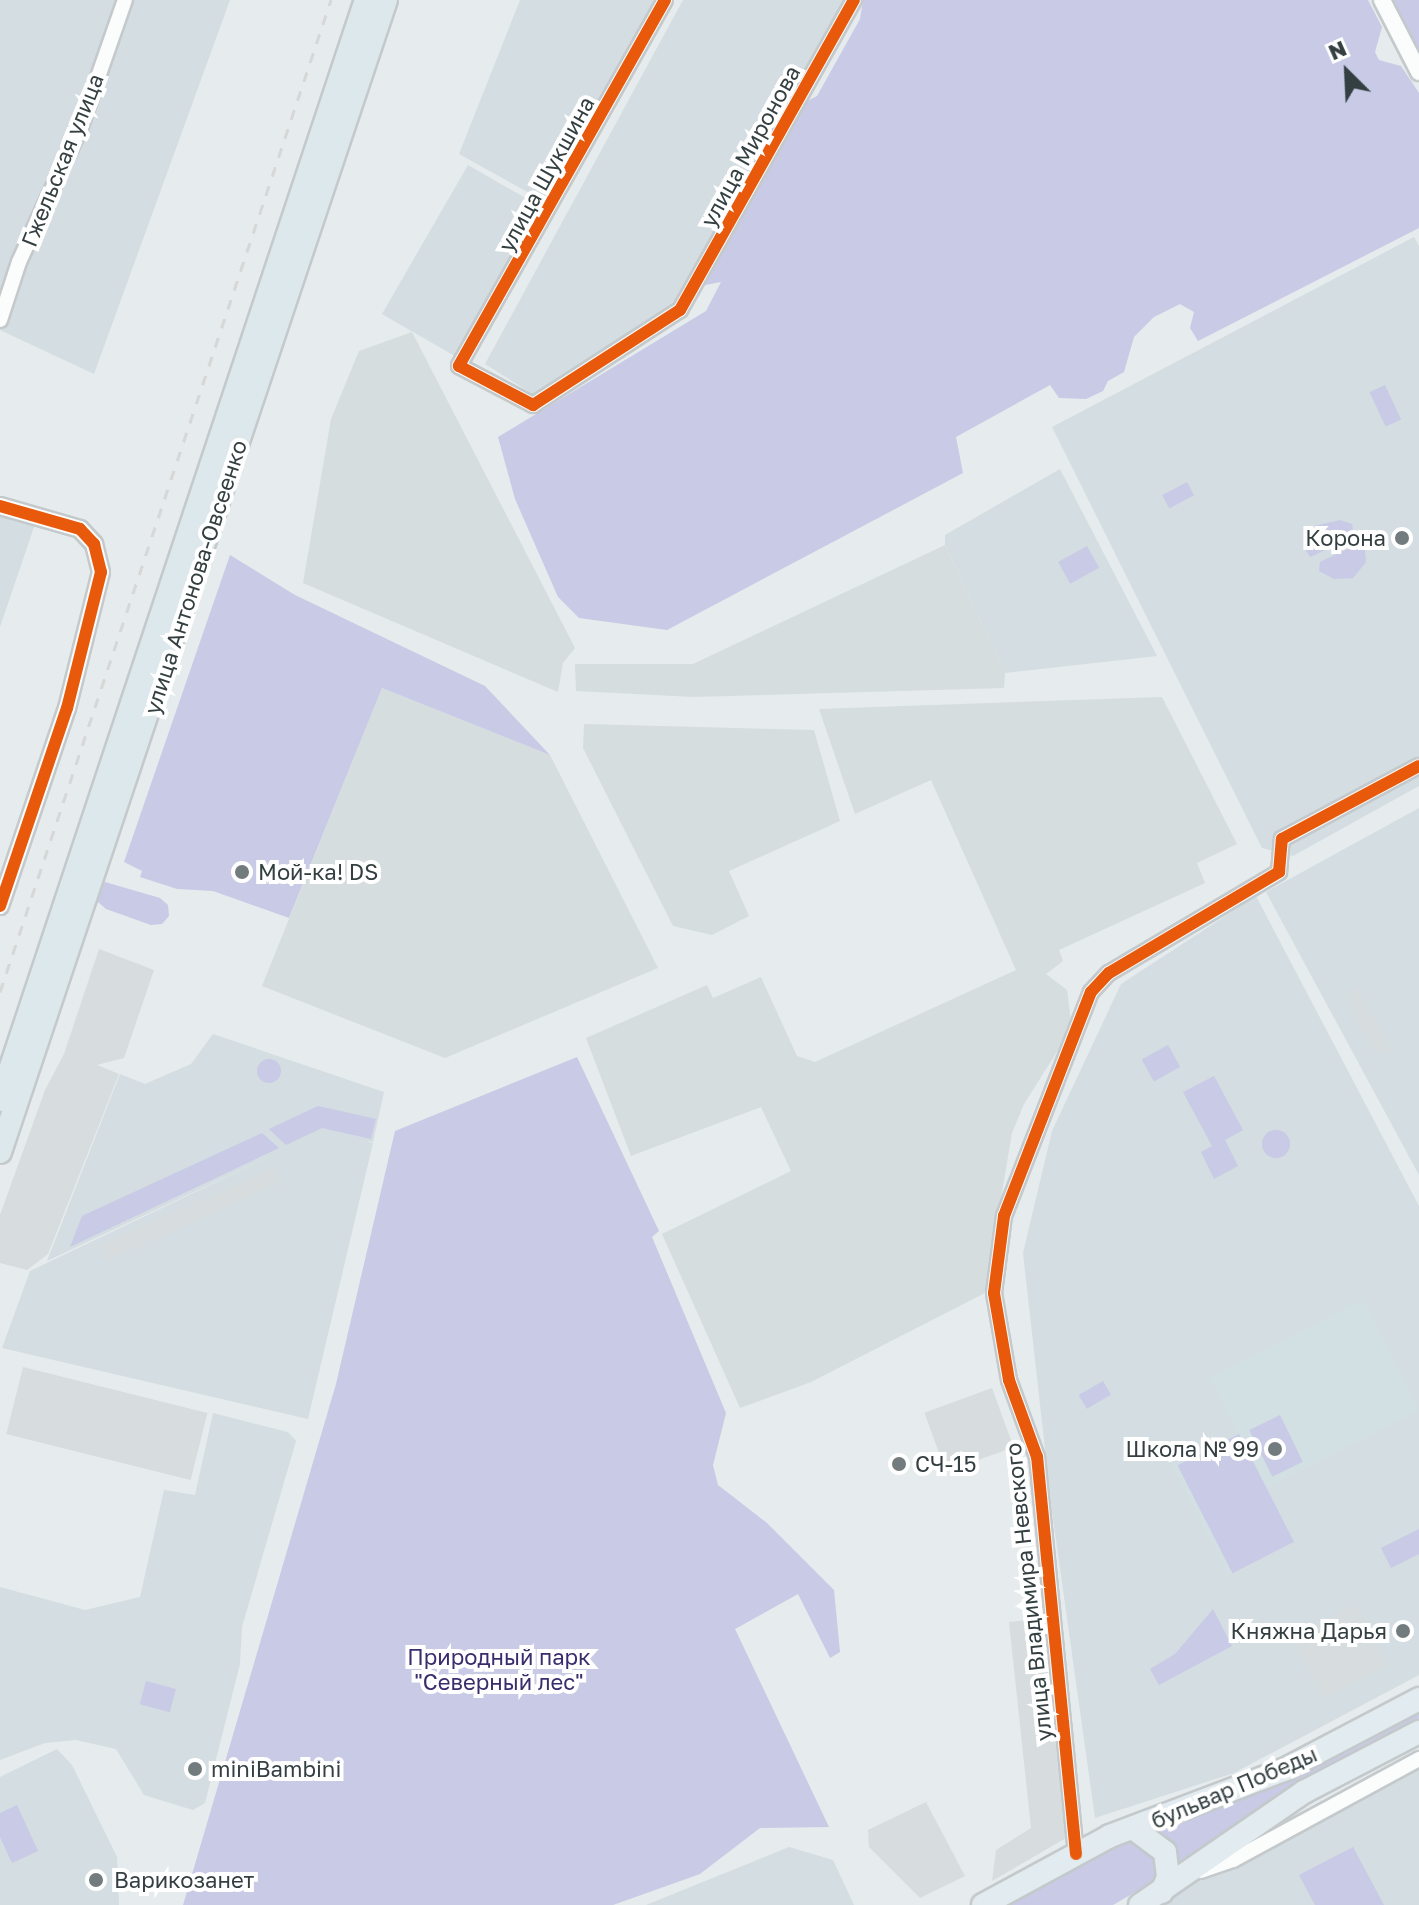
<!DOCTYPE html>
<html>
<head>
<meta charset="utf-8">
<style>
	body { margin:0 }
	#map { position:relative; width:1419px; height:1905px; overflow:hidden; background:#e6ebed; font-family:"Golos Text",sans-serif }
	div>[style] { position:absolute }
	.residential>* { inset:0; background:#d4dde1; transform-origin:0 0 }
	.industrial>* { inset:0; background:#d6ddde }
	.education>* { inset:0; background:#d2dfe3 }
	.green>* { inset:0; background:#c8cae6; transform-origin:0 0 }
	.round { border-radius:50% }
	.parking>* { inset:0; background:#d7dcde; transform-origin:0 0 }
	.roads { filter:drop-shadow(2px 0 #c4c9cb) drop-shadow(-2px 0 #c4c9cb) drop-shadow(0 2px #c4c9cb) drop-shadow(0 -2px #c4c9cb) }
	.minor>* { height:14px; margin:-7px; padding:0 7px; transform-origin:7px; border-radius:7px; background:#fbfcfc }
	.tertiary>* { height:16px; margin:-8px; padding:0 8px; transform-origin:8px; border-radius:8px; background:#fbfcfc }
	.primary>* { height:22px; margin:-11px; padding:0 11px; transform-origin:11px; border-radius:11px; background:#e2ebef }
	.trunk>* { height:22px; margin:-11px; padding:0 11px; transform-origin:11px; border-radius:11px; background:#dde8ec }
	.rail>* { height:3px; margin-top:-1.5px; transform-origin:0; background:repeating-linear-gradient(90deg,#d6d7d7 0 10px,transparent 0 20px) }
	.cycleway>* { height:12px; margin:-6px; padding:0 6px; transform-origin:6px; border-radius:6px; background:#e8590c }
	.dots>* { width:22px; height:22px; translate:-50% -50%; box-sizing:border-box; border:4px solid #fff; border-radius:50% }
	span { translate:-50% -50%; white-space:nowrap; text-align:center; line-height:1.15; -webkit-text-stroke:8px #fff; paint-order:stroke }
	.street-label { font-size:22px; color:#343f41 }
	.poi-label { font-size:22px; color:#343f41 }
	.right { translate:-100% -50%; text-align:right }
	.left { translate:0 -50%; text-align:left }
	.park-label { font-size:22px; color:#392d6d }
	.north { position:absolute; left:1307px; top:32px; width:80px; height:80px; -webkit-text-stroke:6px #fff; paint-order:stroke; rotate:336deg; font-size:22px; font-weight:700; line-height:32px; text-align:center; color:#343f41 }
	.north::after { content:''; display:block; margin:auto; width:28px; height:36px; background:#343f41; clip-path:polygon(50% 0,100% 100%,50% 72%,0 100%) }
</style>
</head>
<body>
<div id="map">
	<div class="residential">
		<div style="clip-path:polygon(0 0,230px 0,94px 374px,0 330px)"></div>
		<div style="clip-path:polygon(520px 0,657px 0,551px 205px,459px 154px)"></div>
		<div style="clip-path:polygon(683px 0,850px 0,695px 278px,669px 314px,537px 397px,485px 364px)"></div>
		<div style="left:468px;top:165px;width:87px;height:172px;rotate:30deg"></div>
		<div style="clip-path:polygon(1414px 237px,1419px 246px,1419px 786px,1293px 856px,1262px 848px,1052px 427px)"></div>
		<div style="clip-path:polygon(1060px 469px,1157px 656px,1005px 673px,945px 545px,945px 535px)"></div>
		<div style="clip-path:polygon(0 515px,35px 524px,0 627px)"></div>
		<div style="clip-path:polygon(1419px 808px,1419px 1175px,1266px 892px)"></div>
		<div style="clip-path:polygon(1256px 896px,1419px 1206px,1419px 1675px,1234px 1773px,1095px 1818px,1052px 1511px,1023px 1253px,1052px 1131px,1121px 984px)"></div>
		<div style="clip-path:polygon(213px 1034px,384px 1092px,373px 1142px,365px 1141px,373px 1143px,308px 1419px,2px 1348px,30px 1271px,300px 1142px,47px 1261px,120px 1074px,145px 1084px,191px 1064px)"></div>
		<div style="clip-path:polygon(213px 1413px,288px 1432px,296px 1441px,242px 1627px,240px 1664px,205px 1803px,193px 1810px,144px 1795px,116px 1749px,76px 1740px,45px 1743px,0 1760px,0 1587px,85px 1610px,140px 1597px,164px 1490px,195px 1495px)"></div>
		<div style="clip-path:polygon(57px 1749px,72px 1765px,117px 1857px,119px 1905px,0 1905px,0 1777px)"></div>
		<div style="clip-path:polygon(1419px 1759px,1419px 1905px,1140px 1905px)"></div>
		<div style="clip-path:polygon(789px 1847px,833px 1860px,854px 1905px,646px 1905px)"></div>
	</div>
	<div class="industrial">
		<div style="clip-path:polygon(412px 332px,575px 648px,563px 663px,558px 692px,303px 583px,331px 419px,359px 351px)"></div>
		<div style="clip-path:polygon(945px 545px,1005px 673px,1004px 688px,694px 697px,576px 691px,575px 664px,693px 664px)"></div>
		<div style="clip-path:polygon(382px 688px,550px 755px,658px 968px,445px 1058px,262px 986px)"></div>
		<div style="clip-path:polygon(1162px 697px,1237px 844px,1197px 863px,1205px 883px,1059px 950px,1063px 961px,1046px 974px,1067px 990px,1072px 1028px,1024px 1104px,1012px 1133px,985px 1293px,811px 1382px,740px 1408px,662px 1234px,791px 1171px,761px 1107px,631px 1156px,586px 1038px,707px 985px,713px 998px,761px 977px,797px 1056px,815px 1062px,1016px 970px,931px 780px,855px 814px,819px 709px)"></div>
		<div style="clip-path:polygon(584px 724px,814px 730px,840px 821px,729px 871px,749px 916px,712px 935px,673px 926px,583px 748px)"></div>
	</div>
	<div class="education">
		<div style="clip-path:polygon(1363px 1299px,1419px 1411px,1267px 1488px,1293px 1542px,1228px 1575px,1172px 1466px,1237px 1433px,1209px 1377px)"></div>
	</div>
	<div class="green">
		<div style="clip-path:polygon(863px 0,1368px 0,1382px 27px,1375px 52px,1379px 60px,1401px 66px,1419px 93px,1419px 228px,1198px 341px,1190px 328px,1194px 312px,1180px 304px,1154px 317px,1134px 337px,1124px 372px,1108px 381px,1103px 391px,1086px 399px,1059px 398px,1050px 385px,956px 437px,963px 473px,667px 630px,579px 618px,558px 597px,515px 499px,498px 437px,706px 311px,721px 282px,695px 287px,794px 108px,817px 96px,860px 19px)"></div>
		<div style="clip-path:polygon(1391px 0,1419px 0,1419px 54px)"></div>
		<div style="left:1385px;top:385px;width:38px;height:17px;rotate:65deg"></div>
		<div style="left:1187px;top:482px;width:15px;height:28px;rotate:62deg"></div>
		<div style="clip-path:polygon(1340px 520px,1352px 524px,1354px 537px,1310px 557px,1305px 549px,1314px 526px)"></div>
		<div style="clip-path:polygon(1364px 541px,1366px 562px,1353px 578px,1334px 579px,1319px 571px,1320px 562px)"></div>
		<div style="left:1087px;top:546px;width:25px;height:33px;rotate:61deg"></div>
		<div style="clip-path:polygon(230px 555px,295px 595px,485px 686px,550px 755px,382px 688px,289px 918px,213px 891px,177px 889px,140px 877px,142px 871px,124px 862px)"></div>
		<div style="clip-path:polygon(105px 882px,160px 898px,168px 905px,169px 916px,162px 924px,151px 925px,106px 909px,98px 902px,97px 891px)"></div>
		<div style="left:1168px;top:1045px;width:25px;height:30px;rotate:61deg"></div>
		<div style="clip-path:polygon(577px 1057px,659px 1231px,652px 1237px,726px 1413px,713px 1465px,718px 1485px,767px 1523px,834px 1590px,840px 1652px,830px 1658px,798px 1594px,735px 1629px,829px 1827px,760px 1828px,700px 1874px,613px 1905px,183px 1905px,336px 1384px,395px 1131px)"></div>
		<div class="round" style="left:257px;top:1059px;width:24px;height:24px"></div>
		<div style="clip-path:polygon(1214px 1076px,1243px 1130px,1225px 1140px,1238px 1166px,1214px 1179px,1201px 1152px,1212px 1146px,1183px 1092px)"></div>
		<div style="clip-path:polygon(318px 1106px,376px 1119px,371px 1139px,322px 1128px,286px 1145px,269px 1129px)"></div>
		<div class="round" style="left:1262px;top:1130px;width:28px;height:28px"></div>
		<div style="clip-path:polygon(262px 1133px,279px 1148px,70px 1247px,82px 1216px)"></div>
		<div style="left:1103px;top:1381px;width:16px;height:28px;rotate:60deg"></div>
		<div style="left:1280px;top:1415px;width:52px;height:34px;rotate:64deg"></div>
		<div style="left:1239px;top:1434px;width:121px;height:69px;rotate:63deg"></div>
		<div style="clip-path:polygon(1419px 1529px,1419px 1554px,1391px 1568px,1381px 1548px)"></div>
		<div style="clip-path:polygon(1213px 1609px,1232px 1646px,1159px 1685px,1150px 1669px,1175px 1654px)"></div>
		<div style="left:146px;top:1681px;width:31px;height:24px;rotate:15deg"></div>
		<div style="clip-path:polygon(1419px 1709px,1419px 1718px,1288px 1787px,1176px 1866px,1170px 1839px,1156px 1829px,1288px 1779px)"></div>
		<div style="clip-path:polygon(17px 1805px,38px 1851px,12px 1863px,0 1837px,0 1813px)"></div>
		<div style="clip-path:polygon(1129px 1840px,1141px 1842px,1155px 1855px,1158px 1873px,1149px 1884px,1113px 1905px,1002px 1905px)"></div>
		<div style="clip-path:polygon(1353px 1847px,1384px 1905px,1315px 1905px,1299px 1875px)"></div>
	</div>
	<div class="parking">
		<div style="clip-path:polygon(99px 949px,154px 970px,124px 1058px,97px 1065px,119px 1074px,48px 1254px,27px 1270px,0 1263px,0 1215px,45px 1090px,64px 1054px)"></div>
		<div style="clip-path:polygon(1356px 986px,1393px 1053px,1375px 1052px,1346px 998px)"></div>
		<div style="left:273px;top:1168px;width:17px;height:191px;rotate:66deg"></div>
		<div style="left:23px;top:1367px;width:190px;height:69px;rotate:14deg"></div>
		<div style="left:992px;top:1388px;width:63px;height:72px;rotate:70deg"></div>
		<div style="left:1356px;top:1605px;width:68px;height:72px;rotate:63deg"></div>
		<div style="clip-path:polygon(1042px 1618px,1066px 1838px,992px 1881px,996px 1850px,1031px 1828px,1009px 1622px)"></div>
		<div style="clip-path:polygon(926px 1802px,965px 1876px,920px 1898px,869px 1847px,868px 1830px)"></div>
	</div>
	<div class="roads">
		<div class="minor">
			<div style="left:665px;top:0;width:420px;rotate:119.4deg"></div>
			<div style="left:459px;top:366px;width:84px;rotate:27.8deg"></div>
			<div style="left:533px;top:405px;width:175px;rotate:-32.9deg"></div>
			<div style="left:680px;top:310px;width:355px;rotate:-60.7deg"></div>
			<div style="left:0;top:320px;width:61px;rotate:-71.9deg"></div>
			<div style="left:19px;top:262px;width:149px;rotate:-65.5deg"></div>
			<div style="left:81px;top:126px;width:133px;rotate:-70.8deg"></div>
			<div style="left:1076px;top:1854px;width:399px;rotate:-95.6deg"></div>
			<div style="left:1037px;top:1457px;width:82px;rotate:-110deg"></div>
			<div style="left:1009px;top:1380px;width:88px;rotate:-99.8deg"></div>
			<div style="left:994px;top:1293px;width:78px;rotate:-82.6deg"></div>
			<div style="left:1004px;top:1216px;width:240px;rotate:-68.8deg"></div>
			<div style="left:1091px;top:992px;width:26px;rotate:-47deg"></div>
			<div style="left:1109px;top:973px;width:198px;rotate:-30.7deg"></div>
			<div style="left:1279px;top:872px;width:33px;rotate:-85deg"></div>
			<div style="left:1282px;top:839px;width:155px;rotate:-28.1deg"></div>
			<div style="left:1201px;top:1871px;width:34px;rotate:-19deg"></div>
			<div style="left:1233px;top:1860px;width:212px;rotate:-28.5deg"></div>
		</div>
		<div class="tertiary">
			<div style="left:1382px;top:0;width:81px;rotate:62.8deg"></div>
			<div style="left:0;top:506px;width:83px;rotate:16deg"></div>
			<div style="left:80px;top:529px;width:21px;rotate:47deg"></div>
			<div style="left:94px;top:544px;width:29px;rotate:76deg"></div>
			<div style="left:101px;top:572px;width:140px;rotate:104deg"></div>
			<div style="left:67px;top:708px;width:209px;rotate:108.7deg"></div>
		</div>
		<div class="primary">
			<div style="left:1133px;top:1828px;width:40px;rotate:37deg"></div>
			<div style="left:1165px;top:1852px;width:25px;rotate:83deg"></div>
			<div style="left:1168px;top:1877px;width:16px;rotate:112deg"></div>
			<div style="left:983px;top:1905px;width:145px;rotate:-28.5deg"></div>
			<div style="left:1110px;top:1836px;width:186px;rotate:-20.8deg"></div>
			<div style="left:1284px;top:1770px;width:153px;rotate:-27.7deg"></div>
			<div style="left:1140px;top:1905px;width:199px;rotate:-34.6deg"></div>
			<div style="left:1304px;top:1792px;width:130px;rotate:-27.6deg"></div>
		</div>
		<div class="trunk">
			<div style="left:0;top:1100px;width:1159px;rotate:-71.6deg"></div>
			<div style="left:0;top:1152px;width:1215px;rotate:-71.48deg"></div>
		</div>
	</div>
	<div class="rail">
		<div style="left:0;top:992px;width:1046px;rotate:-71.55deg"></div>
	</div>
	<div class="cycleway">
		<div style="left:665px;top:0;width:420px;rotate:119.4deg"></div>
		<div style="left:459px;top:366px;width:84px;rotate:27.8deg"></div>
		<div style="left:533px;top:405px;width:175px;rotate:-32.9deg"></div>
		<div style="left:680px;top:310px;width:355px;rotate:-60.7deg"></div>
		<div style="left:0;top:506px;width:83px;rotate:16deg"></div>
		<div style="left:80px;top:529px;width:21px;rotate:47deg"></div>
		<div style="left:94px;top:544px;width:29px;rotate:76deg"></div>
		<div style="left:101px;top:572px;width:140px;rotate:104deg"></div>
		<div style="left:67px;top:708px;width:209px;rotate:108.7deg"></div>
		<div style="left:1076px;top:1854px;width:399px;rotate:-95.6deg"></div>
		<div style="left:1037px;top:1457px;width:82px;rotate:-110deg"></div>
		<div style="left:1009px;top:1380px;width:88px;rotate:-99.8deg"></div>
		<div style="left:994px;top:1293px;width:78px;rotate:-82.6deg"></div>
		<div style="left:1004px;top:1216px;width:240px;rotate:-68.8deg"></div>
		<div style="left:1091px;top:992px;width:26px;rotate:-47deg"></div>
		<div style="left:1109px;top:973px;width:198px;rotate:-30.7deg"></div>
		<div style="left:1279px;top:872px;width:33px;rotate:-85deg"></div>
		<div style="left:1282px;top:839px;width:155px;rotate:-28.1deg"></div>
	</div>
	<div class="dots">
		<div style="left:1402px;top:538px;background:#727b7d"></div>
		<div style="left:242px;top:872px;background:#727b7d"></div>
		<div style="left:1275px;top:1449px;background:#727b7d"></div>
		<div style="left:899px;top:1464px;background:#727b7d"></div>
		<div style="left:1403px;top:1631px;background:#727b7d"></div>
		<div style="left:195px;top:1769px;background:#727b7d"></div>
		<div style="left:96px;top:1880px;background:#727b7d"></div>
	</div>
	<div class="street-label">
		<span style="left:750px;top:146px;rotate:-61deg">улица Миронова</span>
		<span style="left:62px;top:160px;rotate:-68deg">Гжельская улица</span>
		<span style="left:546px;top:174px;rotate:-61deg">улица Шукшина</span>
		<span style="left:195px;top:577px;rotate:-72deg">улица Антонова-Овсеенко</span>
		<span style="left:1028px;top:1592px;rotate:-96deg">улица Владимира Невского</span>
		<span style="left:1234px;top:1787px;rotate:-23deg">бульвар Победы</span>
	</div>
	<div class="poi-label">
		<span class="right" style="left:1386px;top:538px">Корона</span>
		<span class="left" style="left:258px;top:872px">Мой-ка! DS</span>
		<span class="right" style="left:1259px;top:1449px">Школа № 99</span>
		<span class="left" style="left:915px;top:1464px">СЧ-15</span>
		<span class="right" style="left:1387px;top:1631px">Княжна Дарья</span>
		<span class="left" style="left:211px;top:1769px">miniBambini</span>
		<span class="left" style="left:114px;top:1880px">Варикозанет</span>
	</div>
	<div class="park-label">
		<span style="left:499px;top:1669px">Природный парк<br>"Северный лес"</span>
	</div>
	<div class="north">N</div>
</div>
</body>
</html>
